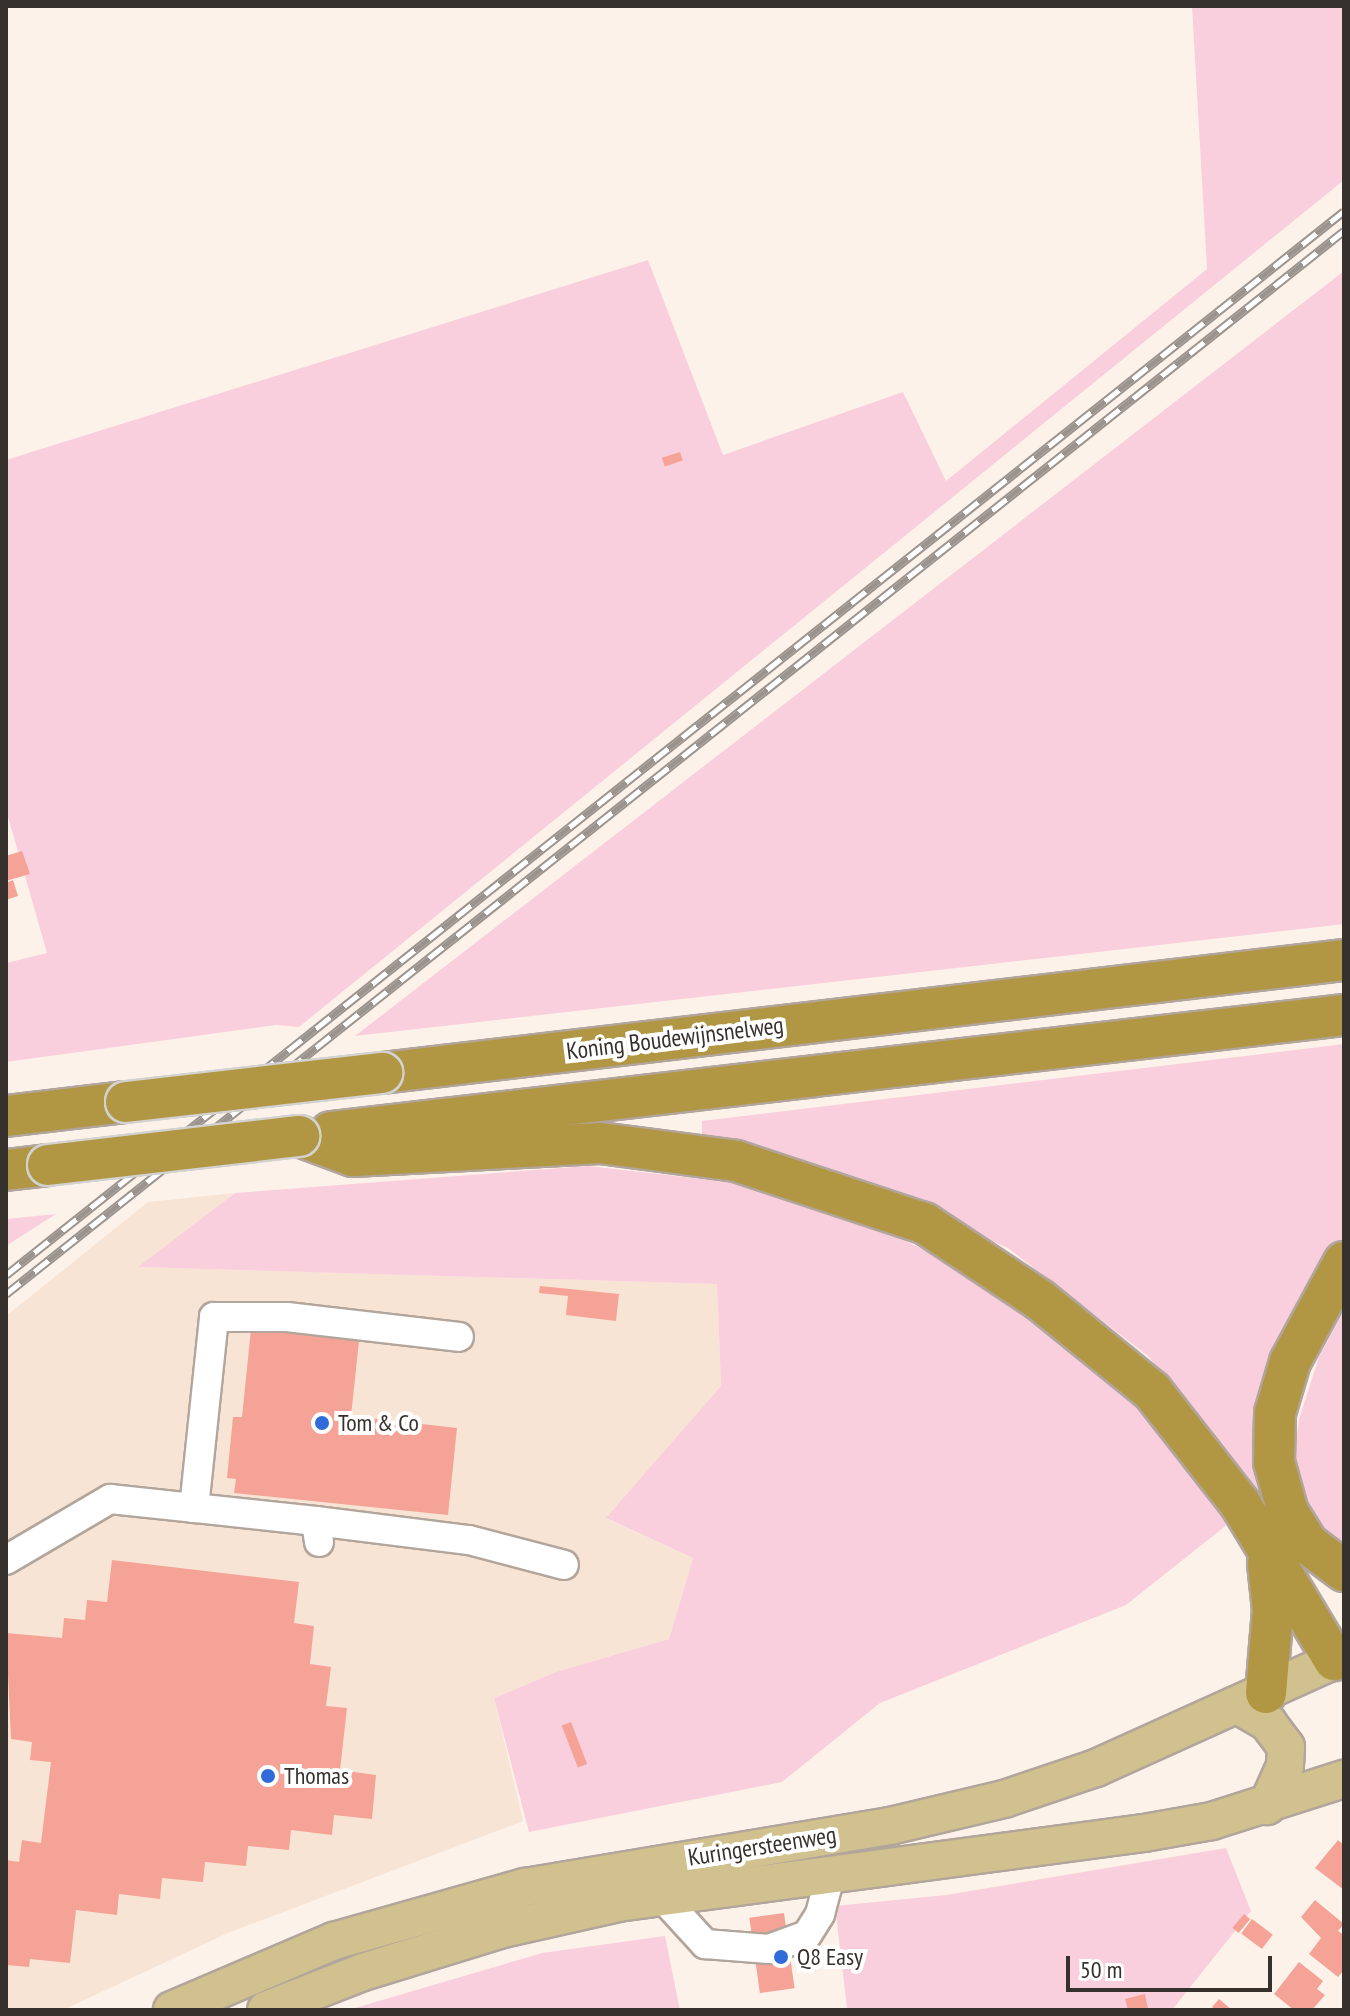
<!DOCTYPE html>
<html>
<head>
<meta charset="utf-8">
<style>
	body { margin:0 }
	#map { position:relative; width:1350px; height:2016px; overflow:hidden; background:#fdf2ea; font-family:"PT Sans Narrow",sans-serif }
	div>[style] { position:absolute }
	.built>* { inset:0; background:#f8e4d4 }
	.green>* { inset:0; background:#facfdd }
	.building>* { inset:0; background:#f5a397; transform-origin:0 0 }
	.roads { filter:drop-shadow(2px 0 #b2a59b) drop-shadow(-2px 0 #b2a59b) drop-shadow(0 2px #b2a59b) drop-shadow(0 -2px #b2a59b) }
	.minor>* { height:28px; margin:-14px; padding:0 14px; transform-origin:14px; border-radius:14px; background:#fff }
	.major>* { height:36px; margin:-18px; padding:0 18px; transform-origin:18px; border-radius:18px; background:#d0c18f }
	.highway>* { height:40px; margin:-20px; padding:0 20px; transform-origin:20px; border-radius:20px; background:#b19744 }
	.rail>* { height:9px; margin-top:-4.5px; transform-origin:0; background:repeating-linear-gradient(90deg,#fff 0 18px,#9b938d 0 36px); box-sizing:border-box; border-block:2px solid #9b938d }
	.bridges { filter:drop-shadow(2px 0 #d3d2d1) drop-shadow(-2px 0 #d3d2d1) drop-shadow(0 2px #d3d2d1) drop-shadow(0 -2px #d3d2d1) }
	.highway-bridge>* { height:40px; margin:-20px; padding:0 20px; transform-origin:20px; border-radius:20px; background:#b19744 }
	.dots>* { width:22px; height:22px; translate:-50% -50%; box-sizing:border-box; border:4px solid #fff; border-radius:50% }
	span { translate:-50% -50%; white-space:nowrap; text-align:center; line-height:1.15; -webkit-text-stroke:8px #fff; paint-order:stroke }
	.street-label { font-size:24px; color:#36312d }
	.poi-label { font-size:24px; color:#36312d }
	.left { translate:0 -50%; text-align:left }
	.frame { position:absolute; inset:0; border:8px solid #36312d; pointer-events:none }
	.scale { position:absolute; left:1066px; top:1956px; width:206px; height:36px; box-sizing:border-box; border:4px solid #36312d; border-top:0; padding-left:10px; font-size:24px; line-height:28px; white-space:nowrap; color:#36312d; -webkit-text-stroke:6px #fff; paint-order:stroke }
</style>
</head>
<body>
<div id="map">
	<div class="built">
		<div style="clip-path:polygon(235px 1193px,140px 1267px,717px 1284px,721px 1386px,607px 1519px,693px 1558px,669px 1639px,556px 1672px,494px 1698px,523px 1821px,228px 1933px,63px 2010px,6px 2010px,6px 1316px,148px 1202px)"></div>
	</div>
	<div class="green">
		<div style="clip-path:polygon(1192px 6px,1344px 6px,1344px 180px,299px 1027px,276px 1025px,6px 1062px,6px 963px,47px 953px,6px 810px,6px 460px,648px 260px,723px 455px,903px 392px,946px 481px,1207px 269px)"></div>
		<div style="clip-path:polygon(1344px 271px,1344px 924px,355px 1036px)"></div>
		<div style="clip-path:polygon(1344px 1044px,1344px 1237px,1280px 1335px,1256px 1418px,1266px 1499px,1148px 1356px,1008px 1248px,861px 1184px,702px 1141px,702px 1121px)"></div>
		<div style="clip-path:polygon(588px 1166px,747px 1184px,864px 1220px,968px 1272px,1116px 1379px,1171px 1435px,1228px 1524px,1126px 1605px,880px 1703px,782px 1782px,529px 1832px,494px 1698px,556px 1672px,669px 1639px,693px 1558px,606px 1518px,721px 1386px,717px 1284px,138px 1267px,235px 1193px)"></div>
		<div style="clip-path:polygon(56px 1214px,6px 1246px,6px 1219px)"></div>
		<div style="clip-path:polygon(1344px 1310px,1344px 1551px,1328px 1542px,1305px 1499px,1295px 1452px,1299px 1419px,1319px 1357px)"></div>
		<div style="clip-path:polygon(1226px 1848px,1251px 1911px,1172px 2010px,837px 2010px,847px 2008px,835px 1906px,946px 1895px)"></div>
		<div style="clip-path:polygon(665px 1936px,680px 2010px,348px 2010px,542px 1953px)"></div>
	</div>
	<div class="building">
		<div style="left:680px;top:452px;width:9px;height:19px;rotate:72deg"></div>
		<div style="clip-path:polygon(22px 851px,30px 874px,6px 881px,6px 856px)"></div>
		<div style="clip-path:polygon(13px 880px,18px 896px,6px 900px,6px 883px)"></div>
		<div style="clip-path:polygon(540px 1286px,619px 1294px,616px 1321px,566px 1315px,568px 1296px,539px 1293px)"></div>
		<div style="clip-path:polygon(251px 1329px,359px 1341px,351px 1416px,457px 1428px,448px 1515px,234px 1493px,236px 1479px,227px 1478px,233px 1417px,242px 1417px)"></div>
		<div style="clip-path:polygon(112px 1560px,299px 1582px,294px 1623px,314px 1626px,310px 1664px,331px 1667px,326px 1706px,347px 1708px,340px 1770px,376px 1775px,372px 1819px,334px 1815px,332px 1835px,291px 1830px,289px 1850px,248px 1846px,246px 1866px,205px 1862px,203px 1882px,162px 1878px,160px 1899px,119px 1894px,117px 1915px,76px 1910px,70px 1963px,30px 1959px,29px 1967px,6px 1965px,6px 1860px,19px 1862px,22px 1840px,41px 1843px,51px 1762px,30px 1760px,32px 1742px,11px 1739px,6px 1633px,62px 1638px,64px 1618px,85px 1620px,87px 1600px,107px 1602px)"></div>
		<div style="left:571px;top:1722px;width:45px;height:10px;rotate:69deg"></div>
		<div style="clip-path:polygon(1338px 1840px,1344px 1845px,1344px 1890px,1315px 1868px)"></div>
		<div style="clip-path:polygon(1315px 1900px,1344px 1924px,1338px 1931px,1344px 1935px,1344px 1970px,1338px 1977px,1309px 1954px,1321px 1938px,1301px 1917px)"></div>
		<div style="left:784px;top:1913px;width:76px;height:35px;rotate:82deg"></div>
		<div style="left:1244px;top:1914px;width:8px;height:18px;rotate:40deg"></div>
		<div style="left:1252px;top:1919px;width:26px;height:18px;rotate:37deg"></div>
		<div style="clip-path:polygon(1299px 1962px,1323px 1981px,1317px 1989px,1325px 1995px,1312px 2010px,1294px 2010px,1274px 1994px)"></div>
		<div style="clip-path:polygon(1145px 1994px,1148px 2009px,1128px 2010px,1125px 1999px)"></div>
		<div style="clip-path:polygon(1219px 1999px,1232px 2010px,1216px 2010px,1212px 2007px)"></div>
	</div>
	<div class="roads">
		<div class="minor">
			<div style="left:316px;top:1521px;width:154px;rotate:7.1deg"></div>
			<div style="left:469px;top:1540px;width:98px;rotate:14.7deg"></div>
			<div style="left:319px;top:1542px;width:21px;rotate:-98deg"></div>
			<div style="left:316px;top:1521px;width:123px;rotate:-173.9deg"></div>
			<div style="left:194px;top:1508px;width:192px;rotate:-84deg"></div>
			<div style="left:214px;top:1317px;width:73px"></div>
			<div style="left:287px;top:1317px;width:173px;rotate:6.6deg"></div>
			<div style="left:6px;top:1560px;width:121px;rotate:-30.4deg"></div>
			<div style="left:110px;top:1499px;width:84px;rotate:6.1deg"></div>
			<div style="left:662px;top:1897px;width:64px;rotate:47.5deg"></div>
			<div style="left:705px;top:1944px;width:64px;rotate:4.5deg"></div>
			<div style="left:769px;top:1949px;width:40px;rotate:-20.2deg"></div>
			<div style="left:807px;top:1935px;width:25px;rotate:-58deg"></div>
			<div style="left:820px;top:1914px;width:42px;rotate:-75deg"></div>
		</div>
		<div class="major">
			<div style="left:1239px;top:1706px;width:34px;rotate:30deg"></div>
			<div style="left:1268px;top:1723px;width:30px;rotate:53deg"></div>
			<div style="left:1286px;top:1747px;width:19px;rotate:93deg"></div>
			<div style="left:1285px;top:1766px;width:44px;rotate:114.2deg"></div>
			<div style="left:172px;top:2010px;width:176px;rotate:-23.1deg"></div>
			<div style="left:334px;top:1941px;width:198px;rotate:-15.8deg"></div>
			<div style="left:525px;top:1887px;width:370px;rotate:-9.5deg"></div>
			<div style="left:890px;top:1826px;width:117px;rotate:-13.3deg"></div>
			<div style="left:1004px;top:1799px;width:97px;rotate:-18.6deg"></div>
			<div style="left:1096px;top:1768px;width:272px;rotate:-24.3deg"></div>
			<div style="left:266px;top:2010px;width:104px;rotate:-21.4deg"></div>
			<div style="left:363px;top:1972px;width:146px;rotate:-17.1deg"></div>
			<div style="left:503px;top:1929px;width:118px;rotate:-12.7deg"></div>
			<div style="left:618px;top:1903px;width:531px;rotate:-7.58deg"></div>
			<div style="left:1144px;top:1833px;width:69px;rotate:-10deg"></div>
			<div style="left:1212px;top:1821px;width:139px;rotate:-17.7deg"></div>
		</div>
		<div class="highway">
			<div style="left:382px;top:1073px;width:969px;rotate:-6.7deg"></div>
			<div style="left:6px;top:1116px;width:121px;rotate:-6.7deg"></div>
			<div style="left:331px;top:1132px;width:1020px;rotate:-6.59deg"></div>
			<div style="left:299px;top:1136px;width:58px;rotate:20.3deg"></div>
			<div style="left:353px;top:1156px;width:247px;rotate:-3deg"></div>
			<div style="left:600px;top:1143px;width:137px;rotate:7.5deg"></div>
			<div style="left:736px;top:1161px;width:198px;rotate:18.3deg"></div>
			<div style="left:924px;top:1223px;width:139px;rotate:33.6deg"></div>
			<div style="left:1040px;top:1300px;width:144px;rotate:39.1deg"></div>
			<div style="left:1152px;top:1391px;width:145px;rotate:52deg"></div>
			<div style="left:1241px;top:1505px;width:181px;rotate:59deg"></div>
			<div style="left:6px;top:1170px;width:42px;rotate:-6.8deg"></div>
			<div style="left:1344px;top:1262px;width:114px;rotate:118.4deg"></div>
			<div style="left:1290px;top:1362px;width:53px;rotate:106.4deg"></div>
			<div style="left:1275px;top:1413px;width:49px;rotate:91.2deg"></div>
			<div style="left:1274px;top:1462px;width:52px;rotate:74.4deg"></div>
			<div style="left:1288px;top:1512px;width:38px;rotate:58deg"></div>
			<div style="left:1308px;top:1544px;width:45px;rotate:36.9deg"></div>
			<div style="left:1266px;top:1693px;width:83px;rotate:-85.2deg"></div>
			<div style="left:1273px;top:1610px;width:47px;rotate:-96.1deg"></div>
		</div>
	</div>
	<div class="rail">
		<div style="left:6px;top:1275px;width:1709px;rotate:-38.49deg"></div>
		<div style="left:6px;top:1294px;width:1709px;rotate:-38.47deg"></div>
	</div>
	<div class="bridges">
		<div class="highway-bridge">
			<div style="left:126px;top:1102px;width:258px;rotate:-6.5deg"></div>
			<div style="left:48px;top:1165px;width:253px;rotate:-6.6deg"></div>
		</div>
	</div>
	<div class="dots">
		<div style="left:322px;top:1423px;background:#316ad9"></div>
		<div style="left:268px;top:1776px;background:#316ad9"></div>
		<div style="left:781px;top:1957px;background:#316ad9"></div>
	</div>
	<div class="street-label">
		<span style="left:675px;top:1038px;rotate:-7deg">Koning Boudewijnsnelweg</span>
		<span style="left:762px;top:1846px;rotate:-9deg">Kuringersteenweg</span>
	</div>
	<div class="poi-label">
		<span class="left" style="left:338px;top:1423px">Tom &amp; Co</span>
		<span class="left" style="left:284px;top:1776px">Thomas</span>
		<span class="left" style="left:797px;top:1957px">Q8 Easy</span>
	</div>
	<div class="frame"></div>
	<div class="scale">50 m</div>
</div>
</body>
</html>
